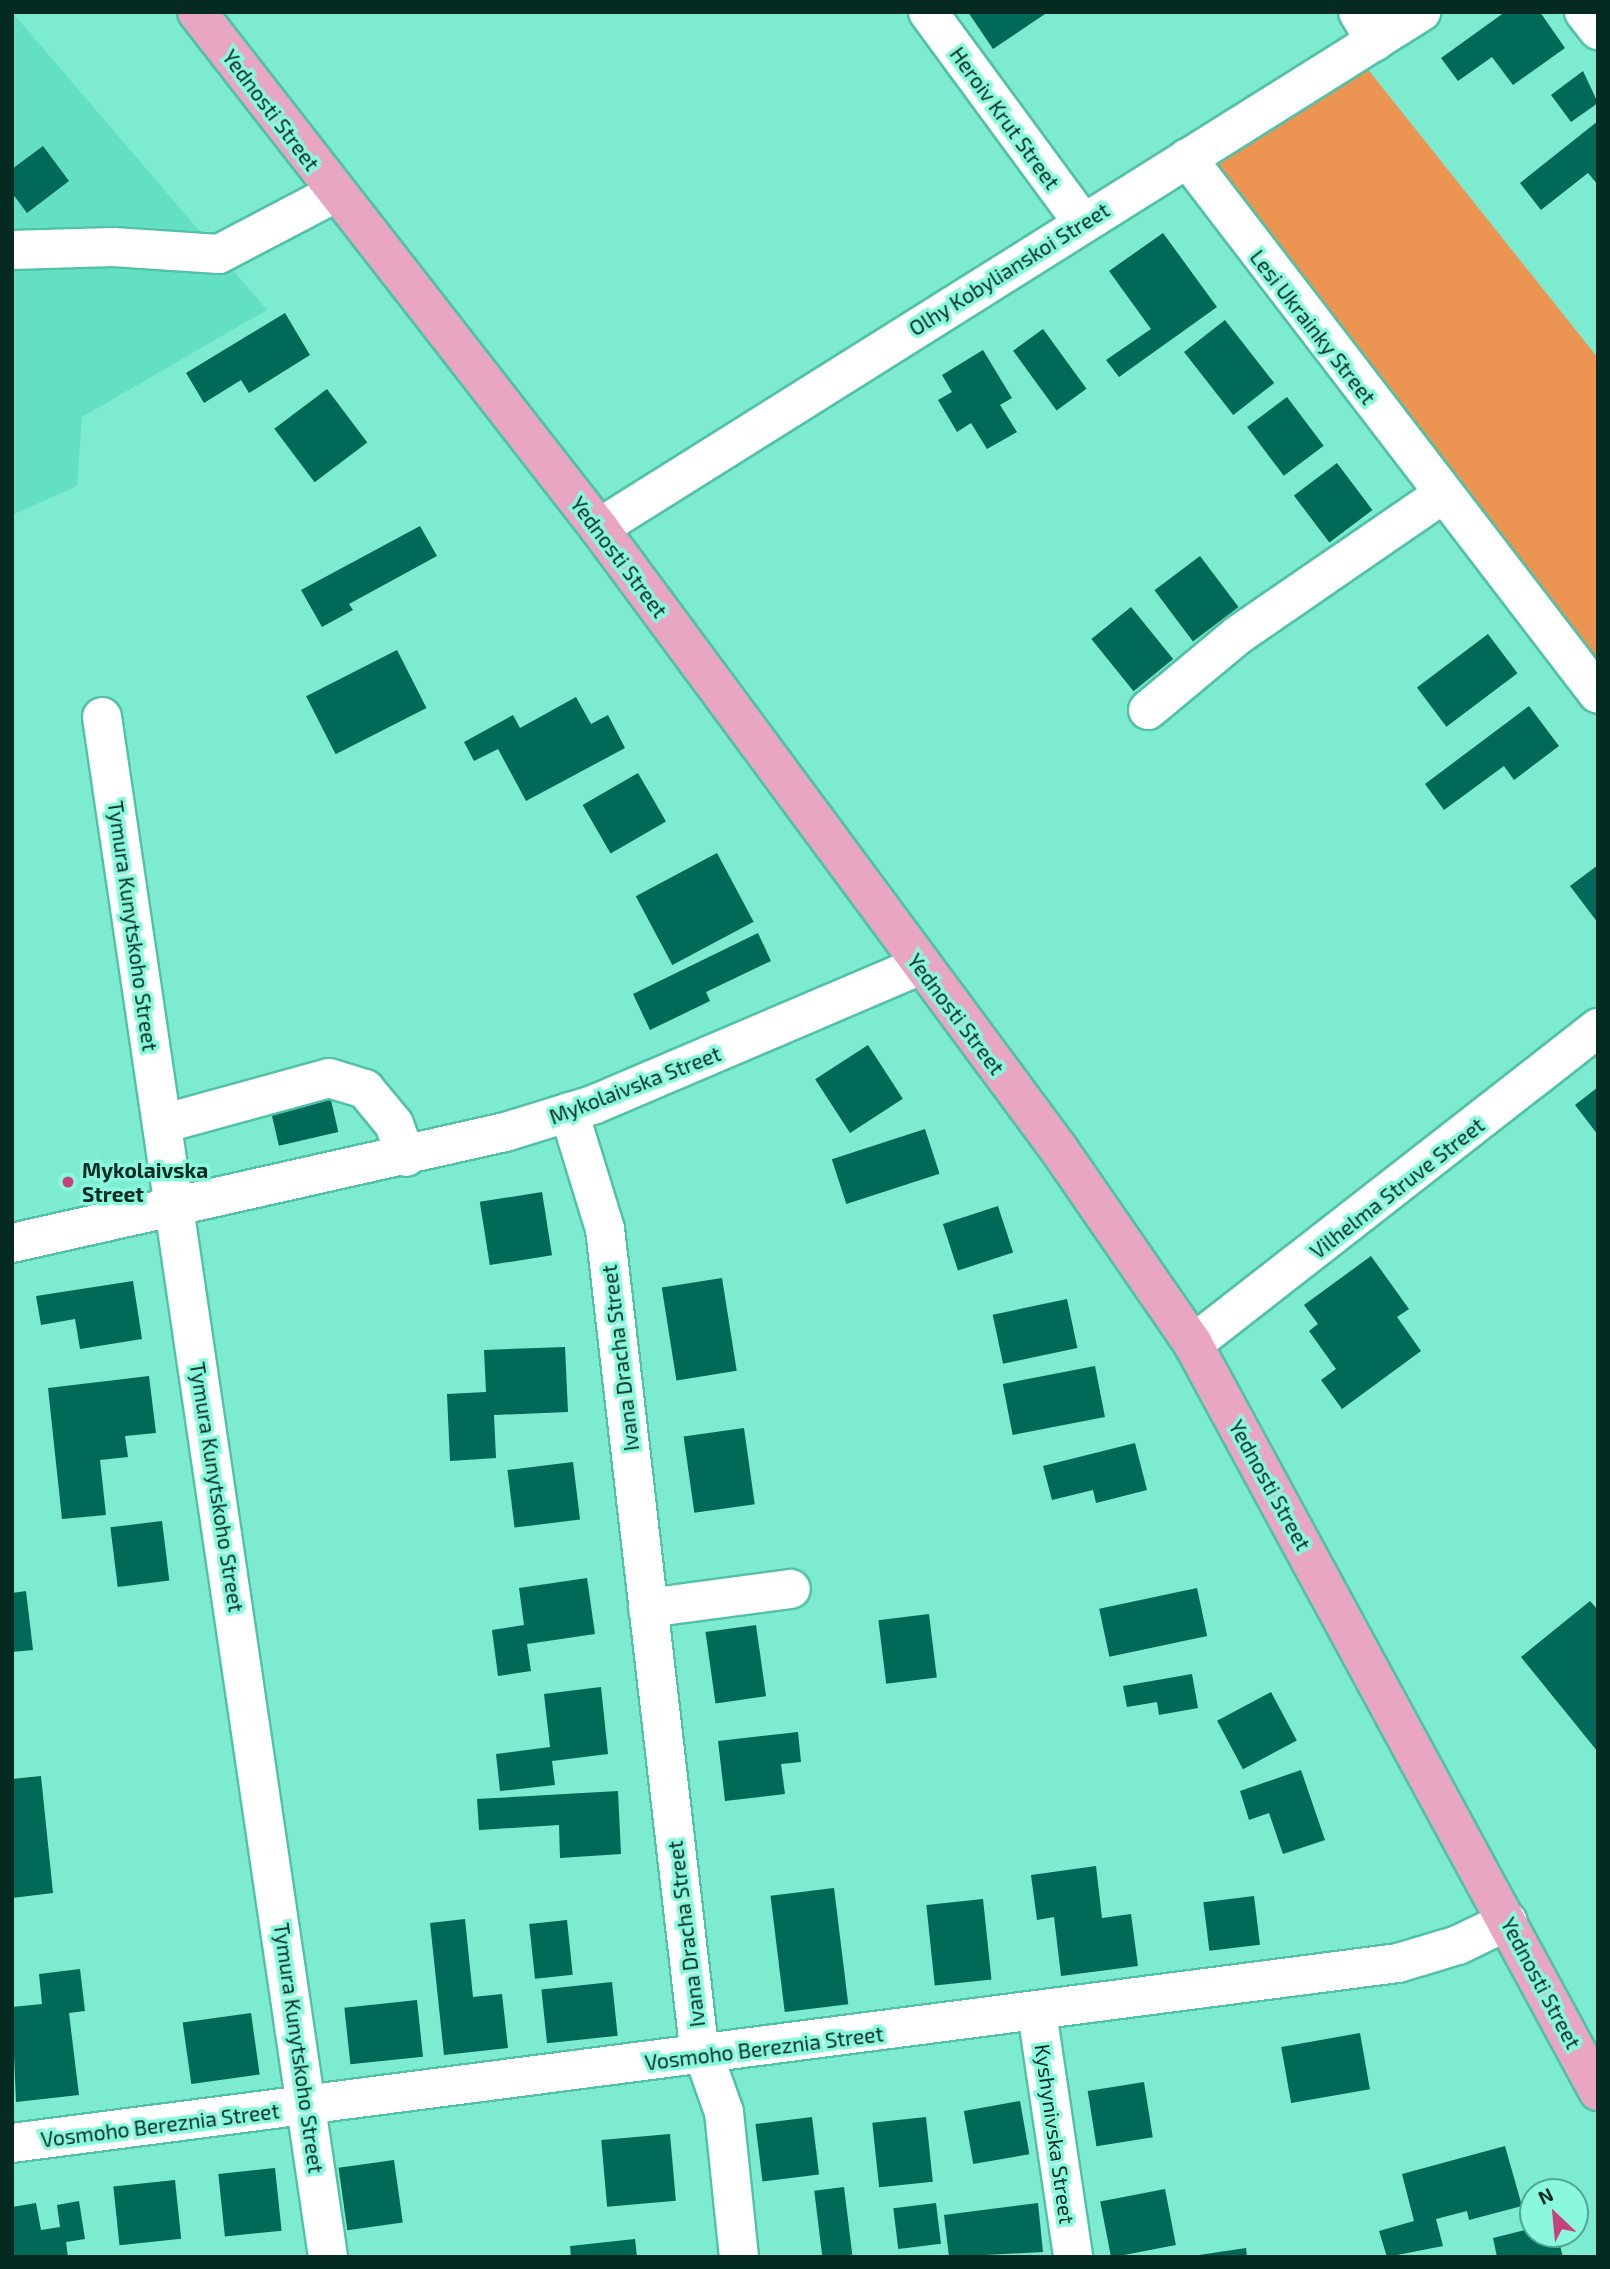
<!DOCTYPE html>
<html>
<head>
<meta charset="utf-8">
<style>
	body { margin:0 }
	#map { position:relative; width:1610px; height:2269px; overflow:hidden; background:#7debd0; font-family:"Exo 2",sans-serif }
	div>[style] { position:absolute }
	.built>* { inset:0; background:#63e0c4 }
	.green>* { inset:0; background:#ec9451 }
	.building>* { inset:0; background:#006957; transform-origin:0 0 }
	.roads { filter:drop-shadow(2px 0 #51c1a8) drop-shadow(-2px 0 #51c1a8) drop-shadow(0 2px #51c1a8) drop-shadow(0 -2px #51c1a8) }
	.minor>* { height:38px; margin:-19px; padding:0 19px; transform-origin:19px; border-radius:19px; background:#fff }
	.major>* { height:38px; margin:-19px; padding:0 19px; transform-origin:19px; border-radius:19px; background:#e9a6c2 }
	.dots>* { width:19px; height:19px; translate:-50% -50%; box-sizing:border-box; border:4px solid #8af8dd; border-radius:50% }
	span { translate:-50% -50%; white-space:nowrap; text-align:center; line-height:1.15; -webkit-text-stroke:7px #8af8dd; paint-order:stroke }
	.street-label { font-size:21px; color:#052a22 }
	.poi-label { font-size:21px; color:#052a22; font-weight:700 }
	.left { translate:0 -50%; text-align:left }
	.frame { position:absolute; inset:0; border:14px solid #052a22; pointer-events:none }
	.north { position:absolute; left:1519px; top:2178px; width:70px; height:70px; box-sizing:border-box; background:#8af8dd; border:2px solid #55a692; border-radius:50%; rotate:334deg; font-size:19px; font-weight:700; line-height:28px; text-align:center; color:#052a22 }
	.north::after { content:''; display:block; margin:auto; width:24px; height:32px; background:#c8417f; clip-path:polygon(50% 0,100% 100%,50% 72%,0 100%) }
</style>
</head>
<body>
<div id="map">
	<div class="built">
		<div style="clip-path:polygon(12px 12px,267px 310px,82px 417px,77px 486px,12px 515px)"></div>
	</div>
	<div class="green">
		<div style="clip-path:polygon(1366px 67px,1598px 358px,1598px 680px,1210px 167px)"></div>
	</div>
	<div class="building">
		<div style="clip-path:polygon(968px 12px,1048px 12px,993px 49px)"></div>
		<div style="clip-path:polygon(1505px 12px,1540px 12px,1565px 48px,1513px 85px,1492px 57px,1458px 81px,1441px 58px)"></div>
		<div style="clip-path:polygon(1583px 71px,1598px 103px,1571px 122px,1551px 95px)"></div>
		<div style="clip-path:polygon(1598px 121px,1598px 185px,1588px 173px,1541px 210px,1520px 183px)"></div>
		<div style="clip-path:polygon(43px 146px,69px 181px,27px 213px,12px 193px,12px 169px)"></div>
		<div style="clip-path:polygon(1163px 233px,1217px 307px,1119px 377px,1106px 360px,1151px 329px,1109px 271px)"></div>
		<div style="clip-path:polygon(285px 313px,310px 355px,249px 393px,241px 380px,204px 403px,186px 373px)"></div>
		<div style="left:1225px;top:320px;width:80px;height:52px;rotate:52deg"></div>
		<div style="left:1043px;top:329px;width:74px;height:37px;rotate:54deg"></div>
		<div style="clip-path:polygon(983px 350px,1012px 398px,1000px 405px,1017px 432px,987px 449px,971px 423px,957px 432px,938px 400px,952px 392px,942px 375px)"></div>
		<div style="left:327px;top:389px;width:67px;height:66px;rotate:53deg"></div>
		<div style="left:1287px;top:397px;width:61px;height:50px;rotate:53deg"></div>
		<div style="left:1337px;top:463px;width:59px;height:54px;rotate:53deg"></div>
		<div style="clip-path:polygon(420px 526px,437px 556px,349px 604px,353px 610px,322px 627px,301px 590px)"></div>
		<div style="left:1200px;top:556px;width:64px;height:57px;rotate:53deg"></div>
		<div style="left:1131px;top:607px;width:67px;height:51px;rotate:51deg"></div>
		<div style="left:1488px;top:634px;width:49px;height:89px;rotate:53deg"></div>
		<div style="left:397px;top:650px;width:65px;height:102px;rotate:63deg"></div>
		<div style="clip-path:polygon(576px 697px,591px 724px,608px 715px,625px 748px,526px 801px,498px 749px,474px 761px,464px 742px,513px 715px,520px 728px)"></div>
		<div style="clip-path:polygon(1529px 706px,1559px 746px,1514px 780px,1504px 766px,1444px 810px,1425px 784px)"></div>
		<div style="left:638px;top:773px;width:56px;height:64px;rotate:60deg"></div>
		<div style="left:717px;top:853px;width:78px;height:92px;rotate:62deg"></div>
		<div style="clip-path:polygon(1598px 865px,1598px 923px,1570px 886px)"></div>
		<div style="clip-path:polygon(758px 933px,771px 961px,706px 992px,710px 1001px,650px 1030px,633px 994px)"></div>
		<div style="left:868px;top:1045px;width:64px;height:63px;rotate:57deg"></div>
		<div style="clip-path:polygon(1598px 1087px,1598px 1135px,1575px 1105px)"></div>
		<div style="left:330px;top:1096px;width:37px;height:61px;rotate:77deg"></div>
		<div style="left:925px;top:1129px;width:47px;height:98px;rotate:72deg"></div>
		<div style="left:542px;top:1192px;width:64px;height:63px;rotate:81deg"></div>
		<div style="left:998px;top:1206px;width:49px;height:58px;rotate:72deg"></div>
		<div style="clip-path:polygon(1371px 1256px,1409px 1309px,1397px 1317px,1421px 1351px,1342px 1409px,1321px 1380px,1336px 1369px,1309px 1331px,1318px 1324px,1304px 1305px)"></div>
		<div style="left:722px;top:1278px;width:94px;height:61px;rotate:81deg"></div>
		<div style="clip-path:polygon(133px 1281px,142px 1339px,80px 1349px,75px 1319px,41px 1325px,36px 1296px)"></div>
		<div style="left:1067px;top:1299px;width:50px;height:76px;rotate:78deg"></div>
		<div style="clip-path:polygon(565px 1347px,568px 1412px,494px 1415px,496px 1458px,450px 1461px,447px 1394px,486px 1392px,484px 1350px)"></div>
		<div style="left:1095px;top:1366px;width:52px;height:94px;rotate:79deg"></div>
		<div style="clip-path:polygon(149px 1376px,156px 1433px,125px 1436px,128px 1457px,100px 1460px,106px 1515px,62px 1519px,48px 1388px)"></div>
		<div style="left:744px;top:1428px;width:77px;height:61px;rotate:82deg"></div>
		<div style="clip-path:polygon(1135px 1443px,1147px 1490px,1096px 1503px,1093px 1490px,1052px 1500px,1043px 1466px)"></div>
		<div style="left:573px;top:1462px;width:58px;height:66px;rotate:83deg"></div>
		<div style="left:162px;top:1521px;width:60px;height:52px;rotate:83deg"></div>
		<div style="clip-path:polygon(587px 1578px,595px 1634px,527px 1644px,531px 1671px,498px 1676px,492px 1630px,524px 1625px,519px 1588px)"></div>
		<div style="left:1197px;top:1588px;width:49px;height:100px;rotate:78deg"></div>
		<div style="clip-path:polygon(26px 1591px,33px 1650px,12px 1652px,12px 1593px)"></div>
		<div style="clip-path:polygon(1590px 1601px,1598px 1610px,1598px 1752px,1521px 1657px)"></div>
		<div style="left:929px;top:1614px;width:64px;height:51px;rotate:83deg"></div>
		<div style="left:756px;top:1625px;width:72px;height:51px;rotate:82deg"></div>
		<div style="clip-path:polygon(1192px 1674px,1198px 1708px,1159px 1715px,1157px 1702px,1127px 1707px,1123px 1686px)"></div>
		<div style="clip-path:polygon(601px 1687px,608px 1754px,552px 1761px,555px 1785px,500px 1791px,496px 1754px,550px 1747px,544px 1694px)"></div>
		<div style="left:1271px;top:1692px;width:55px;height:61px;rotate:62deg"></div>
		<div style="clip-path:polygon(798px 1732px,801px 1762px,781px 1764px,785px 1794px,725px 1801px,718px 1741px)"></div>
		<div style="clip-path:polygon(1301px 1770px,1325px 1840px,1283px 1854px,1269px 1813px,1249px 1820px,1240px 1791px)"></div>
		<div style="clip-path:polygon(41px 1776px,53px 1893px,12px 1898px,12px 1779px)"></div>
		<div style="clip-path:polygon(618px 1791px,621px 1854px,560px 1858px,559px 1825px,479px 1830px,477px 1799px)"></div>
		<div style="clip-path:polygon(1096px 1866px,1102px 1918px,1131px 1914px,1138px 1966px,1061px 1976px,1054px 1917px,1037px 1920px,1031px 1875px)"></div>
		<div style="left:834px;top:1888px;width:117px;height:64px;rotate:83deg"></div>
		<div style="left:1254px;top:1896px;width:49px;height:51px;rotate:83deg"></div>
		<div style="left:983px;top:1899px;width:81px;height:57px;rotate:84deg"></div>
		<div style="clip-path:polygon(465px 1919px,473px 1997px,502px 1994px,508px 2048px,444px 2055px,430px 1923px)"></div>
		<div style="left:567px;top:1920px;width:55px;height:38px;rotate:84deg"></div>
		<div style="clip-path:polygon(80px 1969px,85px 2011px,69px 2013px,79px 2095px,16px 2102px,12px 2007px,42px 2004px,39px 1974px)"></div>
		<div style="left:612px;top:1982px;width:54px;height:71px;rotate:84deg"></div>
		<div style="left:417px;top:2000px;width:57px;height:73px;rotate:84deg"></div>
		<div style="left:251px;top:2013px;width:62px;height:69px;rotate:82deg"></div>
		<div style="left:1360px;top:2033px;width:57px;height:80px;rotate:80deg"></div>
		<div style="left:1144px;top:2082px;width:56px;height:57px;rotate:81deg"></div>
		<div style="left:1020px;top:2101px;width:54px;height:57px;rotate:80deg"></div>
		<div style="left:812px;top:2117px;width:58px;height:57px;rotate:83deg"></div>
		<div style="left:926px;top:2117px;width:65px;height:54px;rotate:84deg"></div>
		<div style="left:670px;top:2134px;width:67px;height:69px;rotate:85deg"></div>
		<div style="clip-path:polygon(1505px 2146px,1522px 2206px,1469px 2220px,1467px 2211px,1436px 2219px,1443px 2246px,1387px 2257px,1379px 2231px,1414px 2221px,1402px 2174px)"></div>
		<div style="left:394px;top:2160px;width:63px;height:56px;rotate:82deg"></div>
		<div style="left:275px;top:2168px;width:63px;height:57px;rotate:84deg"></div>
		<div style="left:175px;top:2180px;width:59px;height:62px;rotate:84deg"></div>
		<div style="left:844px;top:2187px;width:68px;height:30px;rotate:83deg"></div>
		<div style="left:1165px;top:2189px;width:57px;height:66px;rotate:79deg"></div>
		<div style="clip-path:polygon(79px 2201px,85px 2239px,66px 2242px,68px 2257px,12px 2257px,12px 2207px,36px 2203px,41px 2230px,60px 2227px,57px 2205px)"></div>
		<div style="left:936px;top:2203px;width:41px;height:43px;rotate:83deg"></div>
		<div style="clip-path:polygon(1038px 2203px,1043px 2252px,949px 2257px,944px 2215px)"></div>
		<div style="clip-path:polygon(1533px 2228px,1533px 2234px,1557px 2234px,1563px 2257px,1497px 2257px,1493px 2238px)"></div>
		<div style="clip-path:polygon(635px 2239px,637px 2257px,571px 2257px,570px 2246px)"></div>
		<div style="clip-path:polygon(1246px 2248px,1247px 2257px,1199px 2257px,1199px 2255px)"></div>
	</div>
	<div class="roads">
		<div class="minor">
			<div style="left:928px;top:12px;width:262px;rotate:53.7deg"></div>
			<div style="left:1358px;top:12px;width:34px;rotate:60deg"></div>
			<div style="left:1584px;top:12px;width:23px;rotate:52deg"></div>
			<div style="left:1187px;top:158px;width:675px;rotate:52.52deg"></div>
			<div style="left:12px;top:250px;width:101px;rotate:-1.7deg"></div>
			<div style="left:113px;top:247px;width:106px;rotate:3.8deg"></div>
			<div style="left:219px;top:254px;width:131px;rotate:-27.7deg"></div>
			<div style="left:599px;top:528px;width:971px;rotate:-32.12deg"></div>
			<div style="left:1148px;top:710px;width:117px;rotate:-39.8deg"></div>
			<div style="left:1238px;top:635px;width:249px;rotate:-34.5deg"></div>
			<div style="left:102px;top:717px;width:1556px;rotate:81.65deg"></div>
			<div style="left:569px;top:1112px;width:122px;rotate:72.9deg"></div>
			<div style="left:605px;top:1229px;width:815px;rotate:83.45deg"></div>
			<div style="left:698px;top:2039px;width:77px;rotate:70.4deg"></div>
			<div style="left:724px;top:2112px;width:146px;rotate:84.1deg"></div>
			<div style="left:162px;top:1124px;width:173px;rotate:-15.4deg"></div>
			<div style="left:329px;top:1078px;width:38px;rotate:17deg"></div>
			<div style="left:365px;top:1089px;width:45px;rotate:50.4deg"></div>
			<div style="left:394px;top:1124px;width:35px;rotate:70deg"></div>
			<div style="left:12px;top:1243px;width:505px;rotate:-12.69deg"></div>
			<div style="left:505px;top:1132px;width:92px;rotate:-17.1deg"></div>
			<div style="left:593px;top:1105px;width:354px;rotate:-23.1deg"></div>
			<div style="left:1193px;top:1344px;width:514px;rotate:-37.96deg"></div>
			<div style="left:648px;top:1608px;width:144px;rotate:-7.6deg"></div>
			<div style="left:1037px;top:2012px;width:248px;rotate:81.6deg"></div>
			<div style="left:12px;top:2143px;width:1398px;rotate:-7.4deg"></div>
			<div style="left:1398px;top:1963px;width:63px;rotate:-16.7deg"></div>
			<div style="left:1458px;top:1945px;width:55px;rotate:-25.6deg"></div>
		</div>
		<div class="major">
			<div style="left:197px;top:12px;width:654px;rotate:52.08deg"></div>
			<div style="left:599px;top:528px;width:771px;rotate:53.49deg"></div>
			<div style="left:1058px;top:1148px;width:238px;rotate:55.4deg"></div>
			<div style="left:1193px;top:1344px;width:850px;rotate:61.53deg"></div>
		</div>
	</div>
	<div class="dots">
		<div style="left:68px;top:1182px;background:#c8417f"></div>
	</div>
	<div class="street-label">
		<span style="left:271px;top:110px;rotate:53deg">Yednosti Street</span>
		<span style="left:1005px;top:118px;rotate:54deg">Heroiv Krut Street</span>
		<span style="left:1009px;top:269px;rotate:-32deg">Olhy Kobylianskoi Street</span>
		<span style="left:1313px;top:327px;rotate:52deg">Lesi Ukrainky Street</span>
		<span style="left:619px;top:557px;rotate:53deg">Yednosti Street</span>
		<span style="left:133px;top:926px;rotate:82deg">Tymura Kunytskoho Street</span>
		<span style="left:956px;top:1014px;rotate:53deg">Yednosti Street</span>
		<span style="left:635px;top:1085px;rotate:-21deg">Mykolaivska Street</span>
		<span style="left:1397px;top:1188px;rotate:-38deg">Vilhelma Struve Street</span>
		<span style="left:620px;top:1358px;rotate:-97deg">Ivana Dracha Street</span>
		<span style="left:1270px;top:1485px;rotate:61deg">Yednosti Street</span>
		<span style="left:217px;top:1487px;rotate:81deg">Tymura Kunytskoho Street</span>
		<span style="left:686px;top:1934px;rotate:-97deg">Ivana Dracha Street</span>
		<span style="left:1541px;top:1983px;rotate:62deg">Yednosti Street</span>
		<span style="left:299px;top:2048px;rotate:82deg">Tymura Kunytskoho Street</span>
		<span style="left:764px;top:2048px;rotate:-7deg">Vosmoho Bereznia Street</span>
		<span style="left:160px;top:2125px;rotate:-7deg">Vosmoho Bereznia Street</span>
		<span style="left:1055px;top:2134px;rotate:82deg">Kyshynivska Street</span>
	</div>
	<div class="poi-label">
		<span class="left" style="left:82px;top:1182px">Mykolaivska<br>Street</span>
	</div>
	<div class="frame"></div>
	<div class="north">N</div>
</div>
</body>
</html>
